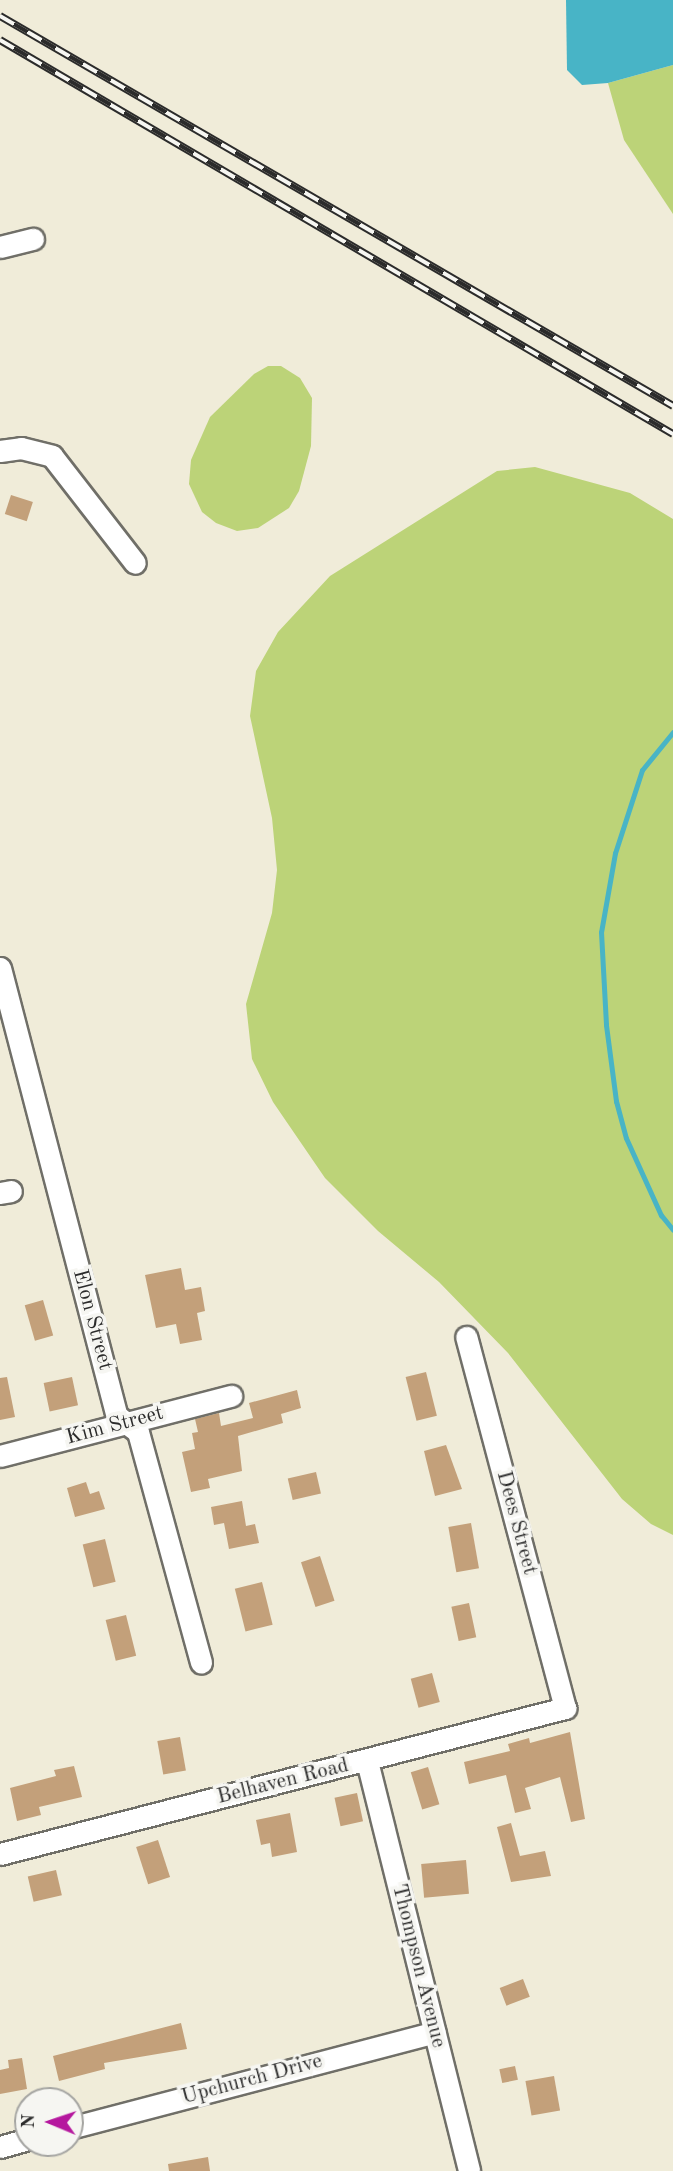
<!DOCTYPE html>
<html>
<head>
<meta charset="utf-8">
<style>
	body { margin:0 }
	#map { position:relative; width:673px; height:2171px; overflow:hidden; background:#f0ecd9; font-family:"Old Standard TT",serif }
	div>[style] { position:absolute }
	.green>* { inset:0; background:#bcd378 }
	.water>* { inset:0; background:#48b4c6 }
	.stream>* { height:5px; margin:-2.5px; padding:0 2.5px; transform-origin:2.5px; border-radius:2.5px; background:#48b4c6 }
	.building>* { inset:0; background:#c3a07a; transform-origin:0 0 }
	.roads { filter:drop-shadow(2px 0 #706f68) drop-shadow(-2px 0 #706f68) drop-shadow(0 2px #706f68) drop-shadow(0 -2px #706f68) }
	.minor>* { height:21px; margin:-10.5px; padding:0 10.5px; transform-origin:10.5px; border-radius:10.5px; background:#fff }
	.rail>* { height:8px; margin-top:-4px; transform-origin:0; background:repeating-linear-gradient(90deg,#f6f6f2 0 16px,#2b2b2b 0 32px); box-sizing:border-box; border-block:2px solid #2b2b2b }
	span { translate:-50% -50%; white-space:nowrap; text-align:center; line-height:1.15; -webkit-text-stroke:7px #f6f6f2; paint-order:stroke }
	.street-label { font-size:21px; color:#2b2b2b }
	.north { position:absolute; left:14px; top:2087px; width:70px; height:70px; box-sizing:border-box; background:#f6f6f2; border:2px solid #a5a5a2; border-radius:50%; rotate:272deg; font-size:19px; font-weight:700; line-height:28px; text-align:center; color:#2b2b2b }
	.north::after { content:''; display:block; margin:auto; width:24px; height:32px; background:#b5179e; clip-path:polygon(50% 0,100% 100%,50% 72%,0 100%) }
</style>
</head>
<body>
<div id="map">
	<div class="green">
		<div style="clip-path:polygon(673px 65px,673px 214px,624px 140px,608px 83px)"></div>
		<div style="clip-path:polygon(268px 366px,281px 366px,300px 378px,312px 398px,311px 446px,299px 491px,289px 508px,258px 528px,237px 531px,216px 523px,202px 512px,189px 484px,191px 460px,210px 417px,254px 374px)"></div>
		<div style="clip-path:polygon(535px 467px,630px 493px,673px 519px,673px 1535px,651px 1524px,622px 1499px,508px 1353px,439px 1282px,378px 1231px,325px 1178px,273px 1102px,252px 1059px,246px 1004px,272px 913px,277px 870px,272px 818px,250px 716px,256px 671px,278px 632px,330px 576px,497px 471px)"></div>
	</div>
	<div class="water">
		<div style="clip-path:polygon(566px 0,673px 0,673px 65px,608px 83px,582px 85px,567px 70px)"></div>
	</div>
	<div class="stream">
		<div style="left:673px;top:732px;width:49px;rotate:129.2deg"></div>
		<div style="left:642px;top:770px;width:87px;rotate:108deg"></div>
		<div style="left:615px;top:853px;width:80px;rotate:100deg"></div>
		<div style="left:601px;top:932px;width:93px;rotate:86.9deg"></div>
		<div style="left:606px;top:1025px;width:77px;rotate:82.5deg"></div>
		<div style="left:616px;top:1101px;width:38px;rotate:75deg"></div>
		<div style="left:626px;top:1138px;width:85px;rotate:65.6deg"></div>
		<div style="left:661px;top:1215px;width:19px;rotate:51deg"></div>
	</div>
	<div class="building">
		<div style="left:11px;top:495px;width:23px;height:20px;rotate:18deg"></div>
		<div style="clip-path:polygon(181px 1268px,185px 1290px,201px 1287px,205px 1311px,197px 1313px,202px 1340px,180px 1344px,176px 1324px,156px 1328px,145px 1275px)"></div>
		<div style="left:43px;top:1300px;width:37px;height:19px;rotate:74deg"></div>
		<div style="left:426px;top:1372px;width:45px;height:21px;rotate:76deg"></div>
		<div style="clip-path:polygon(7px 1377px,15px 1417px,0 1420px,0 1378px)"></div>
		<div style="left:72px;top:1377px;width:29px;height:29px;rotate:78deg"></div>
		<div style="clip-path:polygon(297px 1390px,301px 1408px,281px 1414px,283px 1423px,238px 1436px,242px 1471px,208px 1479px,210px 1488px,191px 1492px,182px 1452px,195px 1449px,192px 1433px,198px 1432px,195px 1419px,219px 1413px,221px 1426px,253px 1418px,249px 1403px)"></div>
		<div style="clip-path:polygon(446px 1445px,462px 1489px,435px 1496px,424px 1451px)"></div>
		<div style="left:316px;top:1472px;width:22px;height:29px;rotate:77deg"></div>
		<div style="clip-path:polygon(86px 1482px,90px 1494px,99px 1491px,105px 1509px,75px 1517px,67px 1488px)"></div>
		<div style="clip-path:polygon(242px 1501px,246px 1526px,255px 1524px,259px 1543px,229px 1549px,224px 1523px,214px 1525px,211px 1507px)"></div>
		<div style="left:471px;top:1523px;width:46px;height:23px;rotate:80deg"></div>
		<div style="left:105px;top:1539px;width:44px;height:23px;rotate:76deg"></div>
		<div style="left:320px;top:1556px;width:47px;height:20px;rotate:72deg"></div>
		<div style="left:262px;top:1582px;width:44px;height:28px;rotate:76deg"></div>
		<div style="left:469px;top:1603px;width:35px;height:18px;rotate:78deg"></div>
		<div style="left:126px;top:1615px;width:42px;height:21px;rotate:76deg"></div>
		<div style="left:432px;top:1673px;width:30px;height:22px;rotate:75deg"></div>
		<div style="clip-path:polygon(570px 1732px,585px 1819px,571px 1822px,560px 1777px,525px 1788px,531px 1809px,515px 1813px,506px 1775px,469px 1784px,464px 1762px,510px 1751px,508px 1744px,529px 1738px,530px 1743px)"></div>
		<div style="left:180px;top:1737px;width:34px;height:23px;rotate:80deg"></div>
		<div style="clip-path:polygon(74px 1766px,82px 1797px,39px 1807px,41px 1815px,17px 1821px,10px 1788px,56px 1776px,54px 1770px)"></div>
		<div style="left:428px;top:1767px;width:39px;height:18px;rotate:73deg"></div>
		<div style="left:357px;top:1793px;width:29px;height:23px;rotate:78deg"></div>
		<div style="clip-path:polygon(290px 1813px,297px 1852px,272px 1857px,270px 1843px,261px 1845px,256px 1820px)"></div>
		<div style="clip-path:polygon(511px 1823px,520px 1856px,545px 1851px,551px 1876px,511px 1882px,497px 1827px)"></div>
		<div style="left:158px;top:1840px;width:39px;height:23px;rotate:72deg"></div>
		<div style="left:466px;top:1860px;width:34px;height:45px;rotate:85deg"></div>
		<div style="left:56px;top:1870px;width:26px;height:29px;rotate:77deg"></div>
		<div style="left:523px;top:1979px;width:19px;height:25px;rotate:69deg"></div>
		<div style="clip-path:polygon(181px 2023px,187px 2049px,104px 2063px,105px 2069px,59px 2081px,53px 2056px)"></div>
		<div style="clip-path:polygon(22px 2058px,27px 2089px,0 2094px,0 2070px,9px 2068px,8px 2060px)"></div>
		<div style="left:515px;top:2066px;width:14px;height:16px;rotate:78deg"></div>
		<div style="left:554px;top:2076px;width:35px;height:29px;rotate:80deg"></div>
		<div style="clip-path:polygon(208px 2157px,210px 2171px,169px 2171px,168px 2164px)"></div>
	</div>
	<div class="roads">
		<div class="minor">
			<div style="left:0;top:247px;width:34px;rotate:-14deg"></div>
			<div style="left:0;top:451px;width:21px;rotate:-8deg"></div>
			<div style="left:21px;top:448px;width:32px;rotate:14deg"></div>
			<div style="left:52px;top:456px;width:135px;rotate:52.2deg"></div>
			<div style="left:0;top:968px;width:463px;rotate:75.4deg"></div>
			<div style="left:117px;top:1416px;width:26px;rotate:37deg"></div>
			<div style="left:138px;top:1432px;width:239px;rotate:74.7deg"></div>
			<div style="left:0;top:1193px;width:11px;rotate:-10deg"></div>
			<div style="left:0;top:1456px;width:239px;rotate:-14.6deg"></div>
			<div style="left:367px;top:1761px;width:422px;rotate:76deg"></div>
			<div style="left:0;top:1854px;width:584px;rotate:-14.49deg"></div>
			<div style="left:565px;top:1708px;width:384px;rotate:-104.9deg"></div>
			<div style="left:70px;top:2128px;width:377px;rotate:-14.7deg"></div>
			<div style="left:0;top:2147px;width:29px;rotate:-16deg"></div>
		</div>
	</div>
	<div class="rail">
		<div style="left:0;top:16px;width:778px;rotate:30.09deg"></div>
		<div style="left:0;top:40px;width:780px;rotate:30.35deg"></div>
	</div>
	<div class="street-label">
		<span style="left:92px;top:1320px;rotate:75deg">Elon Street</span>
		<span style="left:115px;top:1426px;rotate:-15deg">Kim Street</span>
		<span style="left:516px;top:1523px;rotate:75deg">Dees Street</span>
		<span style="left:283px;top:1782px;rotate:-14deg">Belhaven Road</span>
		<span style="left:418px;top:1966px;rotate:76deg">Thompson Avenue</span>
		<span style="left:252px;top:2080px;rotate:-15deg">Upchurch Drive</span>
	</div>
	<div class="north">N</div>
</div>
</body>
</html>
